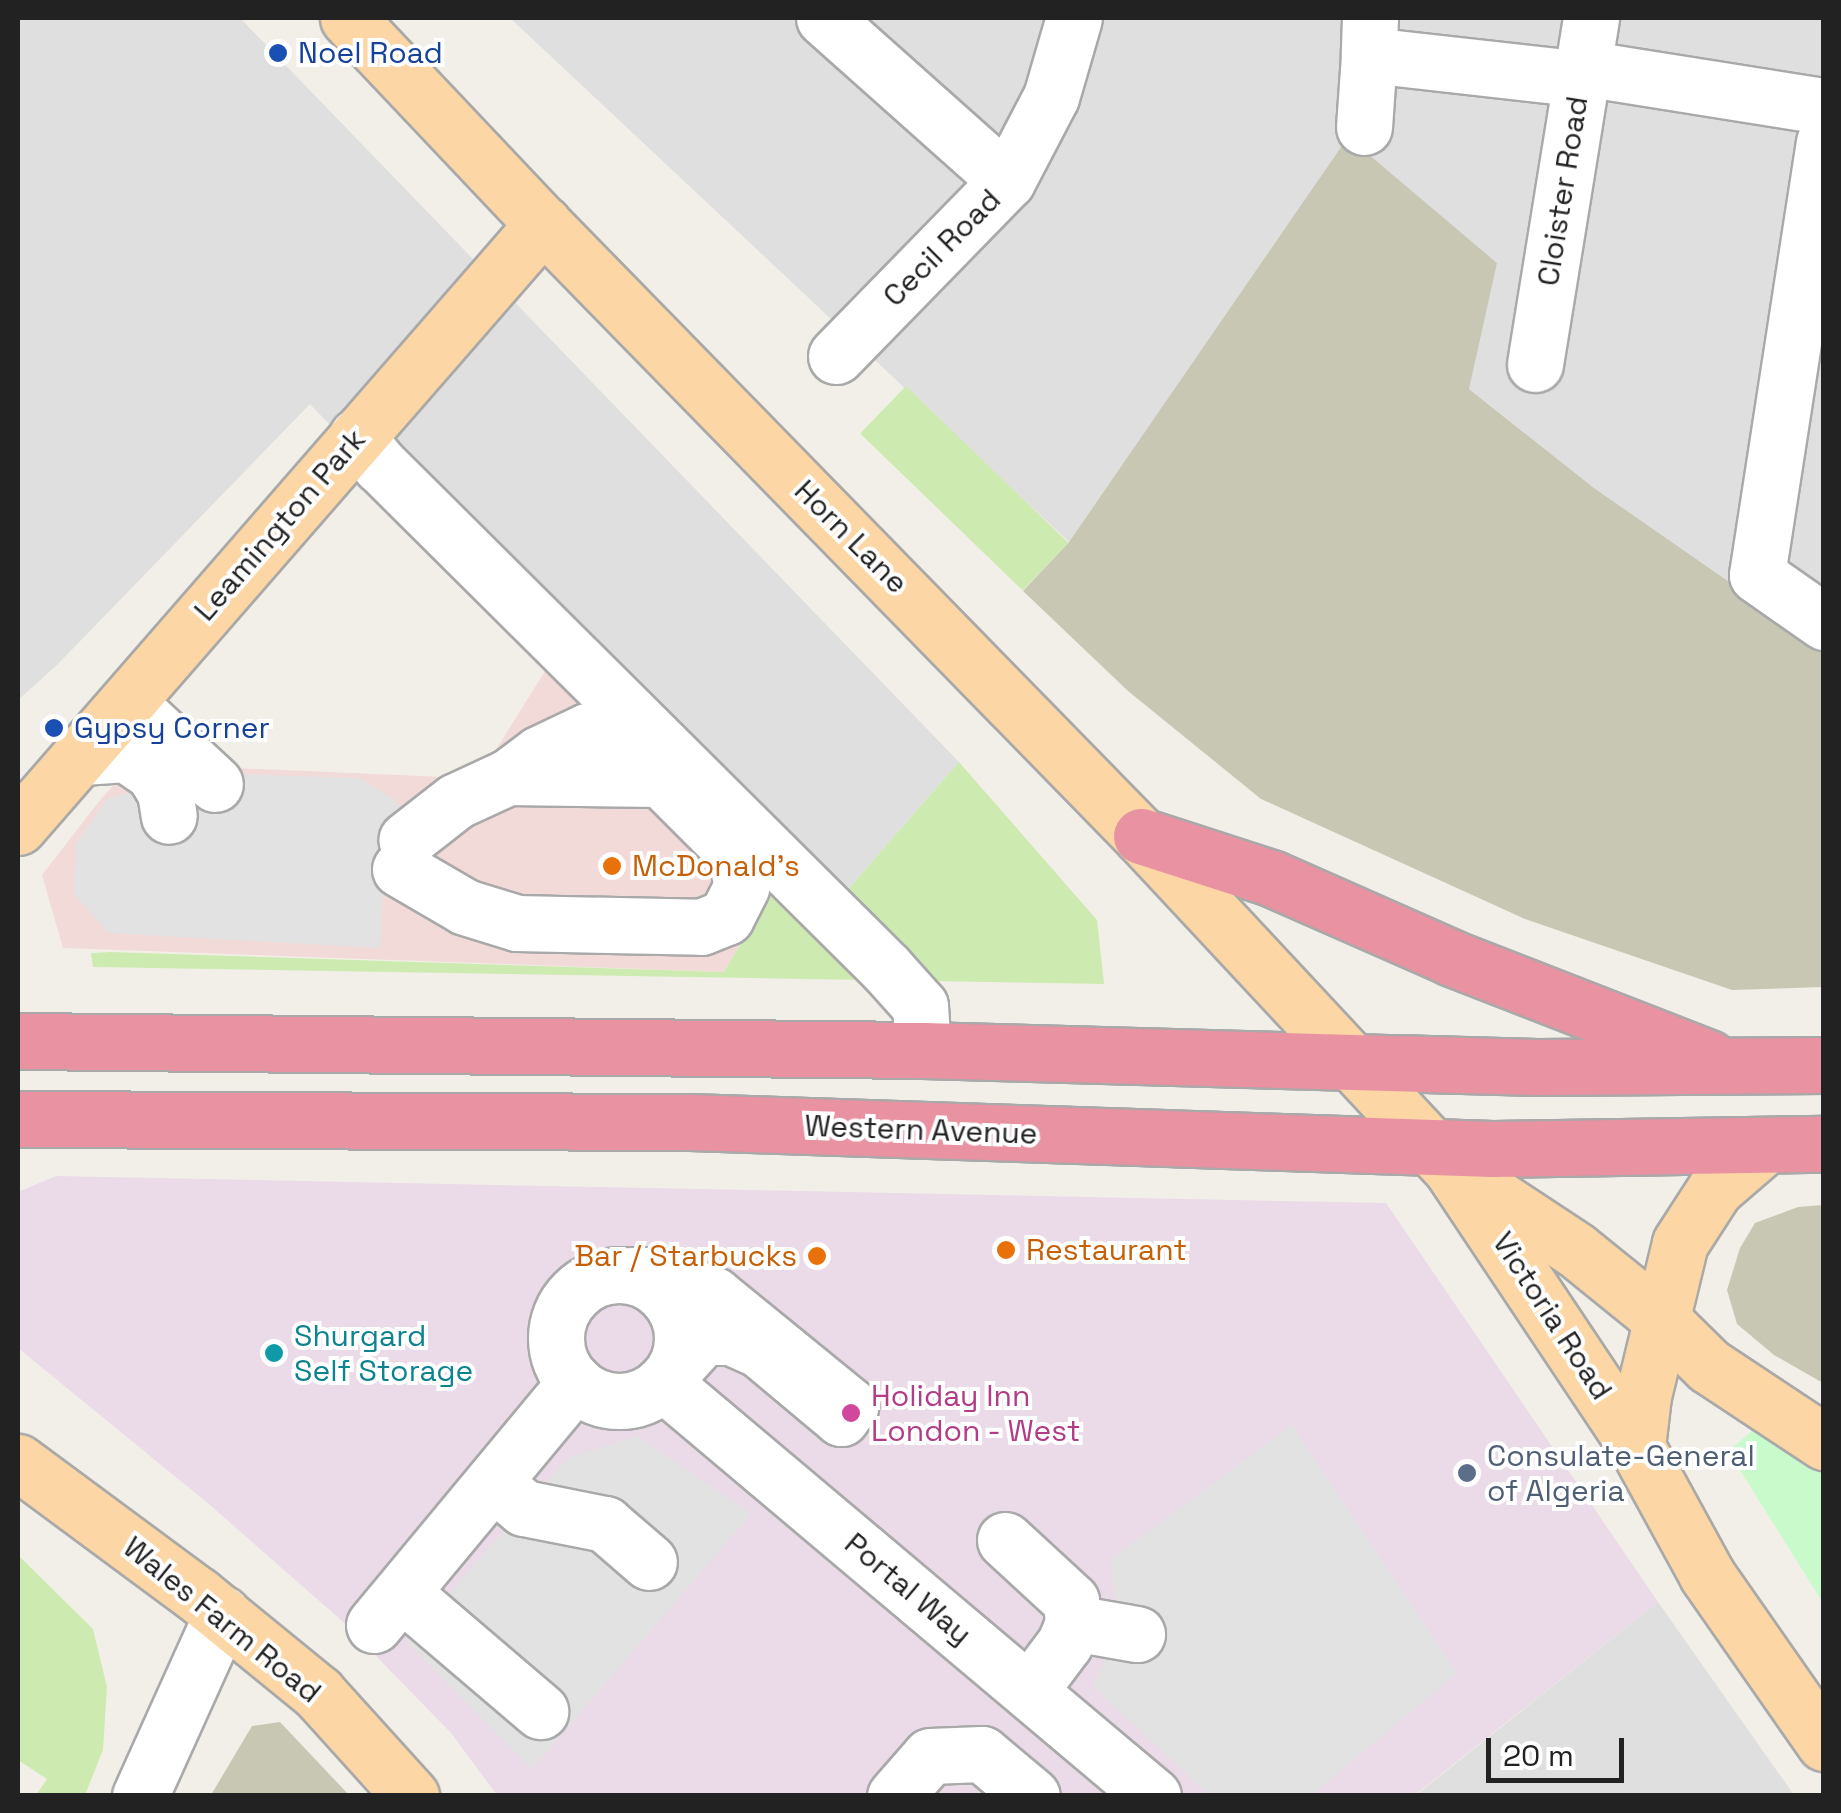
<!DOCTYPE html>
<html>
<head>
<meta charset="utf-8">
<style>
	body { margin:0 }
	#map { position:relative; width:1841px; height:1813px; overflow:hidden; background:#f2efe9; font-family:"Space Grotesk",sans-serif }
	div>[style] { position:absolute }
	.residential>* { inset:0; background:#e0dfdf }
	.commercial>* { inset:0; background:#f2dad9 }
	.industrial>* { inset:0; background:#ebdbe8 }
	.construction>* { inset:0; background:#c7c7b4 }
	.grass>* { inset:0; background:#cdebb0; transform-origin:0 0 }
	.park>* { inset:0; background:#c8facc }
	.parking>* { inset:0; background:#e2e2e2 }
	.roads { filter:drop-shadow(2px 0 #a9a9a9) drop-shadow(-2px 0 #a9a9a9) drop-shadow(0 2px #a9a9a9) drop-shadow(0 -2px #a9a9a9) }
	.minor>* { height:55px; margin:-27.5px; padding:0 27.5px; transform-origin:27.5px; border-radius:27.5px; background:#fff }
	.minor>.ring { margin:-27.5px; padding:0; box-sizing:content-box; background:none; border:55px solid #fff; border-radius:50% }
	.major>* { height:55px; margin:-27.5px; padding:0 27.5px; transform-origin:27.5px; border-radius:27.5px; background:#fcd6a4 }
	.highway>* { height:55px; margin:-27.5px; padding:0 27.5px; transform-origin:27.5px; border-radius:27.5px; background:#e892a2 }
	.dots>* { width:28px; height:28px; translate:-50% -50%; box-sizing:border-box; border:5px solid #fff; border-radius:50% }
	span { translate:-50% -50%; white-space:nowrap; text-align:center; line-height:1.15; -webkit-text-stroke:8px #fff; paint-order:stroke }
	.transit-label { font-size:30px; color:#164399 }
	.left { translate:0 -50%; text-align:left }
	.street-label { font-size:30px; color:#222 }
	.food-label { font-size:30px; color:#c56008 }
	.right { translate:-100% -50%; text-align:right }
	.culture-label { font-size:30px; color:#0d838f }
	.hotel-label { font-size:30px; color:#b23c85 }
	.service-label { font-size:30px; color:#4e5e75 }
	.frame { position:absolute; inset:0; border:20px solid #222; pointer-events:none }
	.scale { position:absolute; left:1486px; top:1738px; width:138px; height:45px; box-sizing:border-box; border:5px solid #222; border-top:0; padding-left:12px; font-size:30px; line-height:35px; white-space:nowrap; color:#222; -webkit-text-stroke:8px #fff; paint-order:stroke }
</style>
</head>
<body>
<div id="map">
	<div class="residential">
		<div style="clip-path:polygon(18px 18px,240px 18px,959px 762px,829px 911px,386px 484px,310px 404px,57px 665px,18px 700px)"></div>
		<div style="clip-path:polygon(510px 18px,1823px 18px,1823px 647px,1594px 488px,1468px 388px,1497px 263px,1348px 138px,1069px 542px)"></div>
		<div style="clip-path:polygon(1658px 1602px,1794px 1795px,1415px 1796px)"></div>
	</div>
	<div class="commercial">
		<div style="clip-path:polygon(555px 655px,778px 881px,724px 972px,63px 948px,42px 875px,100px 800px,177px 715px,235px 768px,445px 777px,492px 756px)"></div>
	</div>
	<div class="industrial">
		<div style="clip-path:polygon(56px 1176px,1386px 1203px,1658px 1602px,1415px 1795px,497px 1795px,451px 1733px,341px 1620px,210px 1505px,18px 1348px,18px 1192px)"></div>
	</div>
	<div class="construction">
		<div style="clip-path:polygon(1348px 137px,1497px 263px,1469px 389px,1594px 488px,1823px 647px,1823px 987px,1732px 990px,1525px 919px,1261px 799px,1128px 691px,1023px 591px,1069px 542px)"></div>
		<div style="clip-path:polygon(1823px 1205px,1824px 1205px,1823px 1383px,1774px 1355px,1737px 1324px,1727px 1290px,1740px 1248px,1755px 1223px,1798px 1207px)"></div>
		<div style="clip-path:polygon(280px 1722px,349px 1795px,211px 1795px,252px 1726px)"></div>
	</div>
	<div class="grass">
		<div style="left:906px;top:386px;width:226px;height:66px;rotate:44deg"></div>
		<div style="clip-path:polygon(959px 762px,1097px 920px,1104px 984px,93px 967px,91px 953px,111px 952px,724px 972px,778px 881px,829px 911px)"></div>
		<div style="clip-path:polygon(18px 1555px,93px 1629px,107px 1687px,103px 1750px,85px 1795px,36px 1795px,47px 1779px,18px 1760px)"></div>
	</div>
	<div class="park">
		<div style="clip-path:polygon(1757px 1427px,1823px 1468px,1823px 1603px,1728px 1451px)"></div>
	</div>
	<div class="parking">
		<div style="clip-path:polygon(227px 774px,360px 778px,395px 800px,403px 811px,387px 891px,383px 895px,380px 948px,108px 933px,74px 894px,76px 844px,107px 799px,175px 780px)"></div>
		<div style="clip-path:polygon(1292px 1425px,1457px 1673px,1311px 1796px,1210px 1795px,1092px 1686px,1111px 1651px,1116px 1611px,1111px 1559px)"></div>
		<div style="clip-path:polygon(638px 1436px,751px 1514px,532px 1769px,407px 1642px,568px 1458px)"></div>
	</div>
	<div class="roads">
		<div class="minor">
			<div style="left:824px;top:18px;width:245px;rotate:41.7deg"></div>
			<div style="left:1370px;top:18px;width:37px;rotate:92deg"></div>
			<div style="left:1369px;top:55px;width:214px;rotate:6.4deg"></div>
			<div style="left:1583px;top:68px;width:244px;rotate:9deg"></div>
			<div style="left:1364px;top:127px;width:72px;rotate:-86deg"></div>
			<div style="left:1824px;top:142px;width:438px;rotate:98.8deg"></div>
			<div style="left:1757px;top:575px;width:82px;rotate:35deg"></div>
			<div style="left:836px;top:356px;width:245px;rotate:-45.7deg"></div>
			<div style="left:1007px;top:181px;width:95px;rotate:-62.4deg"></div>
			<div style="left:1051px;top:97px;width:82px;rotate:-73.8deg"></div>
			<div style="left:1535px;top:364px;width:351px;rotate:-80.8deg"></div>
			<div style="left:357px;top:436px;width:37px;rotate:52deg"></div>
			<div style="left:380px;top:465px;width:713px;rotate:44.83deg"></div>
			<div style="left:886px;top:968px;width:51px;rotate:48.2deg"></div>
			<div style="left:920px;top:1006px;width:44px;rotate:86.1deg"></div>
			<div style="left:141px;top:715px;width:101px;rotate:43deg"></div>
			<div style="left:82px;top:757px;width:44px;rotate:-3.9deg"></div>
			<div style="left:126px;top:754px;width:32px;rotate:34deg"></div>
			<div style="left:153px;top:772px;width:23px;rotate:59deg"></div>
			<div style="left:165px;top:792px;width:24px;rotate:81deg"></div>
			<div style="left:508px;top:777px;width:152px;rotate:0.8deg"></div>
			<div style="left:400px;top:869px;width:75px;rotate:30.3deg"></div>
			<div style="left:465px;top:907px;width:54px;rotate:17.1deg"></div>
			<div style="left:517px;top:923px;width:184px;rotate:1.2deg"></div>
			<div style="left:701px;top:927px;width:27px;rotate:-22deg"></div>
			<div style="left:726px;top:917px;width:34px;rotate:-63deg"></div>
			<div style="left:741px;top:887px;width:31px;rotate:-96deg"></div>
			<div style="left:738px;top:856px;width:147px;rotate:-135deg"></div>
			<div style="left:634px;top:752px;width:21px;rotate:-141deg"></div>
			<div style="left:618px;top:739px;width:32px;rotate:-166deg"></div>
			<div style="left:587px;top:731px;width:53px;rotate:154.4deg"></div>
			<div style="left:539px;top:754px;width:39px;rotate:143deg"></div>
			<div style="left:508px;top:777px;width:57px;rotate:155.2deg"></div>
			<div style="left:456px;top:801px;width:63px;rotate:142deg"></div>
			<div class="ring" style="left:556px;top:1275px;width:71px;height:71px"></div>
			<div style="left:632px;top:1275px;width:28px"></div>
			<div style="left:660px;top:1275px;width:58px;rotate:20.3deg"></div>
			<div style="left:714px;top:1295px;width:176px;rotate:39.2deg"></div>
			<div style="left:850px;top:1406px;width:15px;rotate:127deg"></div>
			<div style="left:841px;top:1418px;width:106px;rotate:-140deg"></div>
			<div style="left:760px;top:1350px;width:32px;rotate:-156deg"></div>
			<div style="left:731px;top:1337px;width:28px;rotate:180deg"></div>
			<div style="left:703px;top:1337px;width:42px;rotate:132.1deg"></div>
			<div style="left:663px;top:1383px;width:641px;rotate:40.13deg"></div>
			<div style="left:494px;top:1483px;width:39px;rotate:40deg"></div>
			<div style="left:524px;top:1508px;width:83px;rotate:11.2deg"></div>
			<div style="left:605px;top:1524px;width:58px;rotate:40.8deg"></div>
			<div style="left:1005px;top:1540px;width:90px;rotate:42.7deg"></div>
			<div style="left:1071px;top:1601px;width:22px;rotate:85deg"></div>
			<div style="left:1073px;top:1623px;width:22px;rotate:112deg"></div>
			<div style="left:1065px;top:1643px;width:60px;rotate:126.9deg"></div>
			<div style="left:402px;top:1593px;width:182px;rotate:40.5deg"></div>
			<div style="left:1073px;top:1623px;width:65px;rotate:9.8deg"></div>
			<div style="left:374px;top:1625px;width:315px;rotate:-50.3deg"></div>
			<div style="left:140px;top:1796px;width:200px;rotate:-65.7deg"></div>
			<div style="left:895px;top:1796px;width:53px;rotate:-48.8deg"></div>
			<div style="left:930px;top:1756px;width:52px;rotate:-2.2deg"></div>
			<div style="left:982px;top:1754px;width:65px;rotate:40deg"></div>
		</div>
		<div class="major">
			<div style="left:348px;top:18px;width:284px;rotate:46.6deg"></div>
			<div style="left:543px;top:224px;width:856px;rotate:45.66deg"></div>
			<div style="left:1141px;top:836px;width:456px;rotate:47deg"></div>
			<div style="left:1452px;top:1170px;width:333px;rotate:56.3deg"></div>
			<div style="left:1637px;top:1447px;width:146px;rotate:61.3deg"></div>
			<div style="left:1707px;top:1575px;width:205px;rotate:55.1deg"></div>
			<div style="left:18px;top:827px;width:800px;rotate:-48.96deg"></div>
			<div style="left:1473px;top:1182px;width:123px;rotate:33.4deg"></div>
			<div style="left:1576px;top:1250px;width:108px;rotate:39deg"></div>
			<div style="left:1660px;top:1318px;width:69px;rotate:44.4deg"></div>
			<div style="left:1709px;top:1366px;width:138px;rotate:33.5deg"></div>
			<div style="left:1637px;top:1447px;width:51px;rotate:-83.3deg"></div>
			<div style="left:1643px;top:1396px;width:157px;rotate:-76.4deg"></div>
			<div style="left:1680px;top:1243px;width:64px;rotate:-57.1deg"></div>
			<div style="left:1715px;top:1189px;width:67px;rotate:-40.8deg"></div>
			<div style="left:18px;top:1462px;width:224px;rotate:36.5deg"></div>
			<div style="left:198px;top:1595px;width:155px;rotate:39.2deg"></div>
			<div style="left:318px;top:1693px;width:139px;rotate:47.9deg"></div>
		</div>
		<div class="highway">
			<div style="left:1141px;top:836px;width:137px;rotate:17.9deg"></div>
			<div style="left:1271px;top:878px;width:198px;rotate:23.8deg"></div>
			<div style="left:1452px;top:958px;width:275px;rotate:21.3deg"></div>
			<div style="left:18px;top:1041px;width:905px;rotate:0.57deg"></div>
			<div style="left:923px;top:1050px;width:614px;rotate:1.59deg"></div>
			<div style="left:1537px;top:1067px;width:287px;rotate:-0.4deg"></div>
			<div style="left:18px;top:1119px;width:672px;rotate:0.26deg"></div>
			<div style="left:690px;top:1122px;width:803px;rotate:1.93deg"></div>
			<div style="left:1493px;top:1149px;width:331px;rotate:-0.9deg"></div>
		</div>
	</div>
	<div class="dots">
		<div style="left:278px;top:53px;background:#1a4fb4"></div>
		<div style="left:54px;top:728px;background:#1a4fb4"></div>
		<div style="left:612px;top:866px;background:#e8710a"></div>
		<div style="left:1006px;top:1250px;background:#e8710a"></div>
		<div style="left:817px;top:1256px;background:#e8710a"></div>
		<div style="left:274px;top:1353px;background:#0f9aa8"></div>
		<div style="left:851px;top:1413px;background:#d1479c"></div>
		<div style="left:1467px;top:1473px;background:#5c6f8a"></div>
	</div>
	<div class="transit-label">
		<span class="left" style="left:298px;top:53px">Noel Road</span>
		<span class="left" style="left:74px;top:728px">Gypsy Corner</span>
	</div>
	<div class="street-label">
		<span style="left:1563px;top:191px;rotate:-81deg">Cloister Road</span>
		<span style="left:942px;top:248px;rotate:-45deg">Cecil Road</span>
		<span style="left:280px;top:525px;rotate:-49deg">Leamington Park</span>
		<span style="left:851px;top:537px;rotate:45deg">Horn Lane</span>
		<span style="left:921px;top:1130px;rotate:2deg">Western Avenue</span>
		<span style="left:1552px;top:1316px;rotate:57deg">Victoria Road</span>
		<span style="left:908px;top:1589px;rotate:40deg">Portal Way</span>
		<span style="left:222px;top:1620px;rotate:39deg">Wales Farm Road</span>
	</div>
	<div class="food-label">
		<span class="left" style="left:632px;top:866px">McDonald's</span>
		<span class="left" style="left:1026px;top:1250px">Restaurant</span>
		<span class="right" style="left:797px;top:1256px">Bar / Starbucks</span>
	</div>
	<div class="culture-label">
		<span class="left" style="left:294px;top:1353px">Shurgard<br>Self Storage</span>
	</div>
	<div class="hotel-label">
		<span class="left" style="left:871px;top:1413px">Holiday Inn<br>London - West</span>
	</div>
	<div class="service-label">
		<span class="left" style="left:1487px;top:1473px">Consulate-General<br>of Algeria</span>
	</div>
	<div class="frame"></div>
	<div class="scale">20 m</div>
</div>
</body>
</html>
